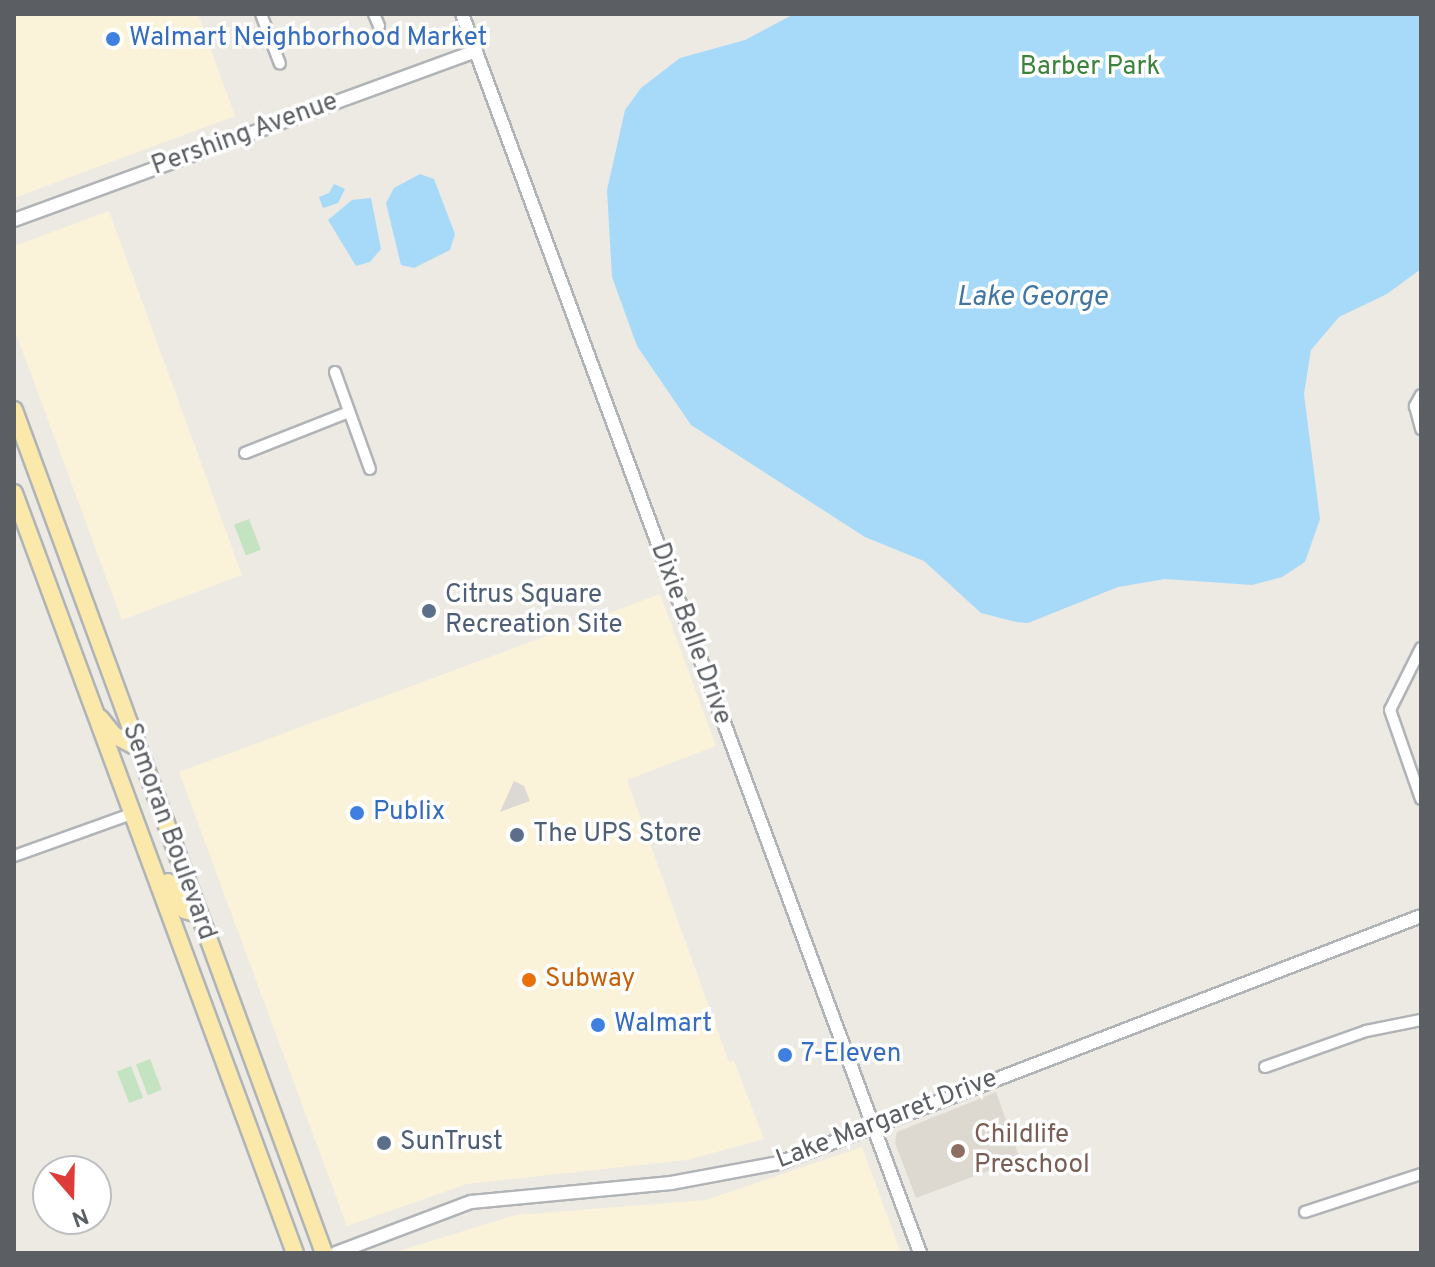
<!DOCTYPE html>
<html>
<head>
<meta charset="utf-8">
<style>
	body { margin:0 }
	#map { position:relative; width:1435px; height:1267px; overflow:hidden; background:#edeae3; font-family:Overpass,sans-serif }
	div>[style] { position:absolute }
	.commercial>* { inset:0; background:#fbf2da }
	.industrial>* { inset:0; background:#dcd9d5 }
	.education>* { inset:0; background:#ddd9d1 }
	.green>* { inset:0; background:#c3e3c1; transform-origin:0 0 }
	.water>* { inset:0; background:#a7daf9 }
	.roads { filter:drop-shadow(2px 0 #b1b4b7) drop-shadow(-2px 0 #b1b4b7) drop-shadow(0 2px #b1b4b7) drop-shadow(0 -2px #b1b4b7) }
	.minor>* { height:10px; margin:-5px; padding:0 5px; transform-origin:5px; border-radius:5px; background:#fff }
	.tertiary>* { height:12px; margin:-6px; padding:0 6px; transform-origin:6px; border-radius:6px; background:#fff }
	.primary>* { height:16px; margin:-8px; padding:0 8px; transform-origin:8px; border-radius:8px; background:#fae9ab }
	.dots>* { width:22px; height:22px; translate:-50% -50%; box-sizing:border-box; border:4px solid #fff; border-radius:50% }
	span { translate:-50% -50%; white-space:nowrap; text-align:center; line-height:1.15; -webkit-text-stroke:7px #fff; paint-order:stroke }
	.shop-label { font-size:26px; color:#366cbe }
	.left { translate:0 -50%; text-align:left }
	.park-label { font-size:26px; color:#3b833a }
	.street-label { font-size:26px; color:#5b5f63 }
	.service-label { font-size:26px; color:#4e5e75 }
	.food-label { font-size:26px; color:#c56008 }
	.education-label { font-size:26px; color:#785e54 }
	.water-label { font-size:28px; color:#4276a2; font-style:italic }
	.frame { position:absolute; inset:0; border:16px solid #5b5f63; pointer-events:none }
	.north { position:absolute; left:32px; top:1155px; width:80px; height:80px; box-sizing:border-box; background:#fff; border:2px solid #bdbfc1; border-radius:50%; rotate:160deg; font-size:22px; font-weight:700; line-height:32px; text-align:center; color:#5b5f63 }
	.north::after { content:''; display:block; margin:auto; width:28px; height:36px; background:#de3c38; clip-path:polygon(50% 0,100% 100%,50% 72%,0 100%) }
</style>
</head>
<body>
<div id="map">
	<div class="commercial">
		<div style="clip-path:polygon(14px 14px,198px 14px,235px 116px,14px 198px)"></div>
		<div style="clip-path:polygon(109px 211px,242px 575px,122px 620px,14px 328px,14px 246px)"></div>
		<div style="clip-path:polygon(660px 594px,716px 746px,627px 780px,729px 1062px,734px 1061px,764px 1139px,687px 1160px,467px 1184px,347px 1226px,179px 772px)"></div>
		<div style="clip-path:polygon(862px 1147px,901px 1253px,392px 1253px,516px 1215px,706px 1200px)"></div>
	</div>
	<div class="industrial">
		<div style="clip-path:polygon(514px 781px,524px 786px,530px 801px,500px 812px)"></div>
	</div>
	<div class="education">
		<div style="clip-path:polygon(996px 1092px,1020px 1159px,916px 1198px,895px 1143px,897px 1132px)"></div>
	</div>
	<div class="green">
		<div style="left:249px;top:519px;width:33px;height:16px;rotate:69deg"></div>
		<div style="left:150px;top:1059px;width:33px;height:15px;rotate:69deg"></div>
		<div style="left:131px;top:1066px;width:34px;height:15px;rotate:69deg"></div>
	</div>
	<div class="water">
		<div style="clip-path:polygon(794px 14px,1421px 14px,1421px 269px,1387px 294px,1339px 317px,1311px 350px,1304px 394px,1320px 519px,1305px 562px,1282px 577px,1252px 585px,1165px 579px,1118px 587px,1028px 623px,1016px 622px,981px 613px,924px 561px,865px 537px,691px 425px,637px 346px,612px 277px,607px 190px,625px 110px,641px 88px,680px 58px,745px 40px)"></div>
		<div style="clip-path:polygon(420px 174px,434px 179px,455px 234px,450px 250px,414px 268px,401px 265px,386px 203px,394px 188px)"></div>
		<div style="clip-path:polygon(334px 184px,345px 189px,338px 203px,323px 208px,319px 197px,329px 193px)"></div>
		<div style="clip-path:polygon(371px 198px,381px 249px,370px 262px,356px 266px,328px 220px,352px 200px)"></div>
	</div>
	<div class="roads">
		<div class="minor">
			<div style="left:261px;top:14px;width:53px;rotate:69.2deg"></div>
			<div style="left:374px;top:14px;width:13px;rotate:67deg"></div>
			<div style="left:335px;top:372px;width:103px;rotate:70.2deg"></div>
			<div style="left:1421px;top:395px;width:13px;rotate:119deg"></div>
			<div style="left:1415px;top:406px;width:24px;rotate:75deg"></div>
			<div style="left:245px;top:453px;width:112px;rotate:-21.5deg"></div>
			<div style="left:1421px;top:648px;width:69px;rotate:116.6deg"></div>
			<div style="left:1390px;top:710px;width:94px;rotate:70.8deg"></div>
			<div style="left:14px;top:856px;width:124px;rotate:-19.7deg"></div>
			<div style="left:1265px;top:1067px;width:107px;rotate:-19.6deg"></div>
			<div style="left:1366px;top:1031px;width:56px;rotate:-11.3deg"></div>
			<div style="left:1305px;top:1212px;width:122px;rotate:-18.1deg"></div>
		</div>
		<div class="tertiary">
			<div style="left:462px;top:14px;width:1321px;rotate:69.71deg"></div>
			<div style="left:14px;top:220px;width:492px;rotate:-20.1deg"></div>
			<div style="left:336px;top:1253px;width:144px;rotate:-20.7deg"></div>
			<div style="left:471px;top:1202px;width:201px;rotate:-5.4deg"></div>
			<div style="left:671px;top:1183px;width:110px;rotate:-10.5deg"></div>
			<div style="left:779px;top:1163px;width:688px;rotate:-21.04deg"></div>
		</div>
		<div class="primary">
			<div style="left:14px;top:410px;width:898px;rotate:69.81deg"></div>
			<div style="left:14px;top:493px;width:810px;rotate:69.71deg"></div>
			<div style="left:100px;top:718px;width:22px;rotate:51deg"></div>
			<div style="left:114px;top:735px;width:27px;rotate:28deg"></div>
			<div style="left:168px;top:882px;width:33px;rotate:59deg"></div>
			<div style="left:185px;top:910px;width:14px;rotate:17deg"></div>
		</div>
	</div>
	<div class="dots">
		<div style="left:113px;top:39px;background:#3f7fe0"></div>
		<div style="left:429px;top:611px;background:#5c6f8a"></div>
		<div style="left:357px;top:813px;background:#3f7fe0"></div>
		<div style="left:517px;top:835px;background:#5c6f8a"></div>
		<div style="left:529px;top:980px;background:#e8710a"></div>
		<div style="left:598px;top:1025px;background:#3f7fe0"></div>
		<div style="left:785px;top:1055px;background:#3f7fe0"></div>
		<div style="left:384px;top:1143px;background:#5c6f8a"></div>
		<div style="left:958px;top:1151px;background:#8d6e63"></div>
	</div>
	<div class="shop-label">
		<span class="left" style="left:129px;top:39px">Walmart Neighborhood Market</span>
		<span class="left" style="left:373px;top:813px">Publix</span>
		<span class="left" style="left:614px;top:1025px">Walmart</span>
		<span class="left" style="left:801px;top:1055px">7-Eleven</span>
	</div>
	<div class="park-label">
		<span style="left:1090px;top:68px">Barber Park</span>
	</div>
	<div class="street-label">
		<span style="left:245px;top:135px;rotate:-20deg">Pershing Avenue</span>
		<span style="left:690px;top:634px;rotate:70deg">Dixie Belle Drive</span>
		<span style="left:168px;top:832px;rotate:70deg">Semoran Boulevard</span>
		<span style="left:887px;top:1120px;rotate:-21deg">Lake Margaret Drive</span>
	</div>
	<div class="service-label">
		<span class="left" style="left:445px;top:611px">Citrus Square<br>Recreation Site</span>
		<span class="left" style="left:533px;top:835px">The UPS Store</span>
		<span class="left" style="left:400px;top:1143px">SunTrust</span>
	</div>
	<div class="food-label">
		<span class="left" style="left:545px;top:980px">Subway</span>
	</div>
	<div class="education-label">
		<span class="left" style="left:974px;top:1151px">Childlife<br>Preschool</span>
	</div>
	<div class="water-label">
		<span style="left:1032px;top:298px">Lake George</span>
	</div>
	<div class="frame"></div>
	<div class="north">N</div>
</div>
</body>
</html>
